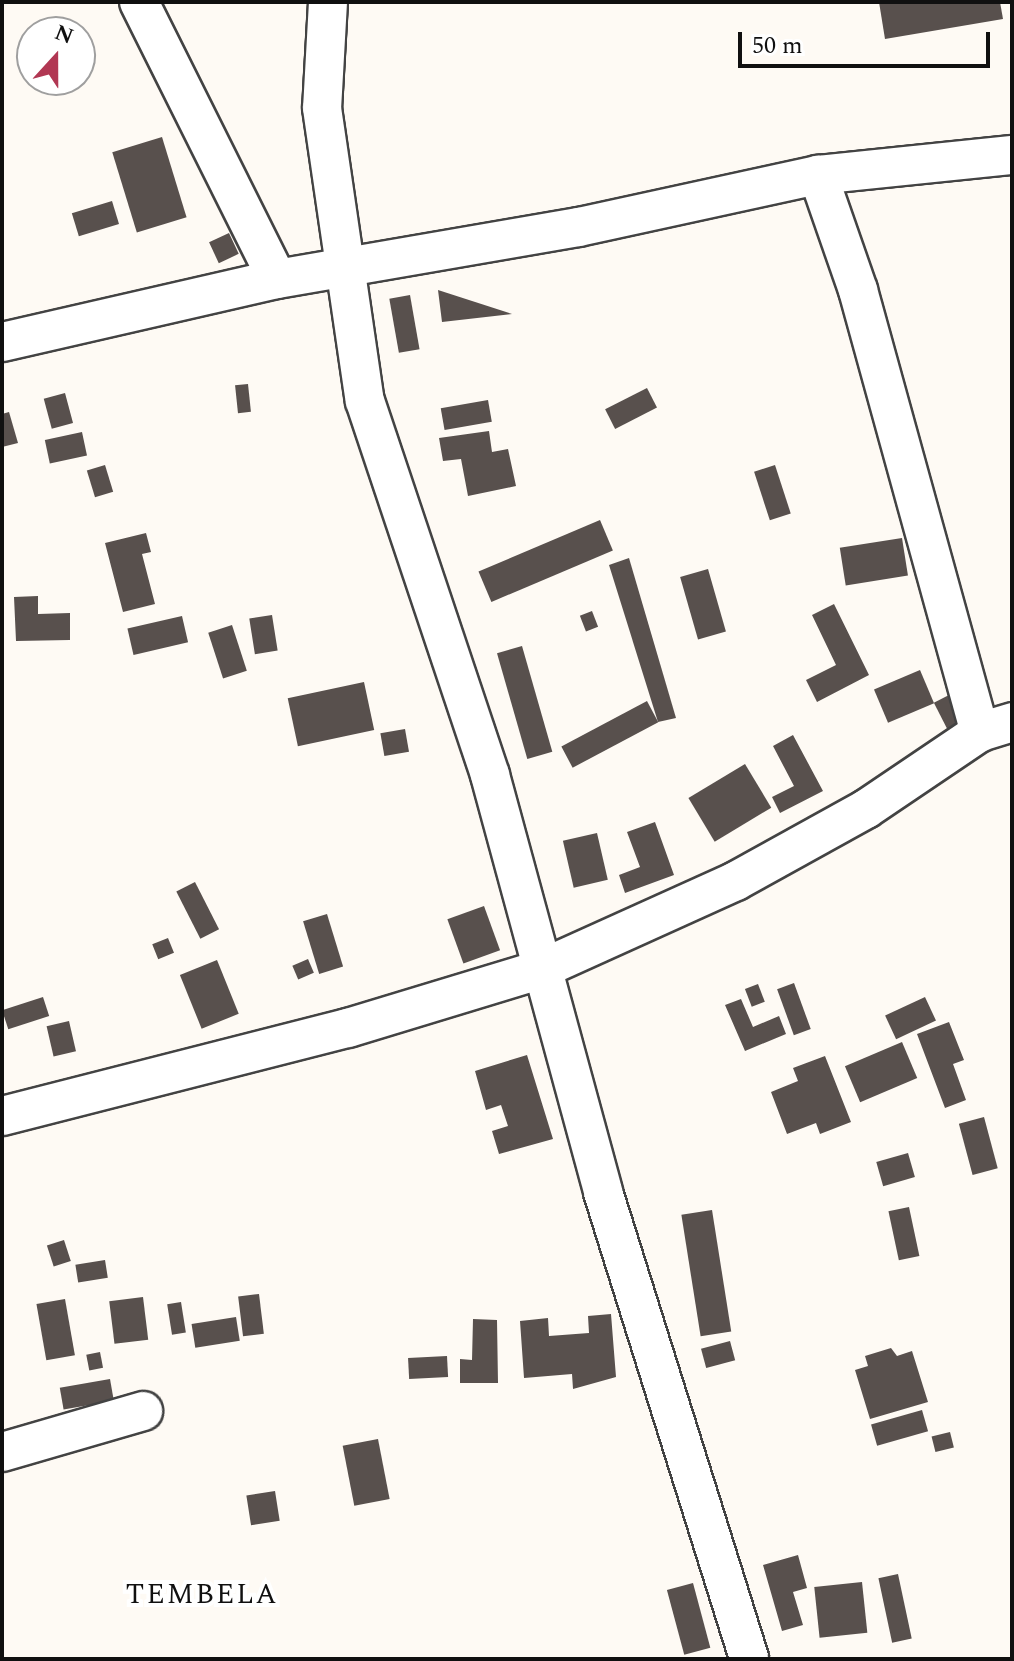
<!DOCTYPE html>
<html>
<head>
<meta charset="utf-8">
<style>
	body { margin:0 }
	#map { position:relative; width:1014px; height:1661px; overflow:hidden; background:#fefaf4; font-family:Spectral,serif }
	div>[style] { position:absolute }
	.building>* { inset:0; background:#58504d; transform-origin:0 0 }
	.roads { filter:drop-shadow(2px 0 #434343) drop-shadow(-2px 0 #434343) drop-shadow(0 2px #434343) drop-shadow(0 -2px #434343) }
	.minor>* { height:38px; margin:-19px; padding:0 19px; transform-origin:19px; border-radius:19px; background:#fff }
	span { translate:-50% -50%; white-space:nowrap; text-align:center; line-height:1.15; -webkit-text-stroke:8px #fff; paint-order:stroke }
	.quarter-label { font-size:28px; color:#101010; letter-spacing:2px }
	.frame { position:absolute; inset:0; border:4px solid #101010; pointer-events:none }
	.north { position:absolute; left:16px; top:16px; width:80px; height:80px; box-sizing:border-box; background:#fff; border:2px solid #9f9f9f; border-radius:50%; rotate:21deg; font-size:22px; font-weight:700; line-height:32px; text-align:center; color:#101010 }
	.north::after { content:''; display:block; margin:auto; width:28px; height:36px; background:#b13753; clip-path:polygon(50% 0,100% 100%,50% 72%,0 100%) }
	.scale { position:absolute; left:738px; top:32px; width:252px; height:36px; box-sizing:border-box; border:4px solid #101010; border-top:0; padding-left:10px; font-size:24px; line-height:28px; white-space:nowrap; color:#101010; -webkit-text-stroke:6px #fff; paint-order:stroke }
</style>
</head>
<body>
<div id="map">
	<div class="building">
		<div style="clip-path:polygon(879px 2px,1000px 2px,1003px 19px,885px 39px)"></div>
		<div style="left:162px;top:137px;width:84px;height:52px;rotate:73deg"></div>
		<div style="left:112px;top:201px;width:24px;height:42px;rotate:73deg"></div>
		<div style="left:229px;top:233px;width:23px;height:22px;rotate:65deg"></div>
		<div style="clip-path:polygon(438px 290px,512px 314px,442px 322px)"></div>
		<div style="left:410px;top:295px;width:55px;height:21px;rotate:80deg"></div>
		<div style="left:248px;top:384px;width:28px;height:13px;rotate:84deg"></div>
		<div style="left:647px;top:388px;width:22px;height:47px;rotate:63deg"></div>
		<div style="left:65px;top:393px;width:31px;height:22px;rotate:75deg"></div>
		<div style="left:488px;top:400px;width:22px;height:48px;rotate:80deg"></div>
		<div style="clip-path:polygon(9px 412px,18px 443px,2px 447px,2px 414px)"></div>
		<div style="clip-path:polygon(489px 431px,492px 452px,508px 449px,516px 486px,468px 496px,461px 459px,443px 461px,439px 438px)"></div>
		<div style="left:82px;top:432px;width:24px;height:38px;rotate:78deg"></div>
		<div style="left:105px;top:465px;width:28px;height:19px;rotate:73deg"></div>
		<div style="left:775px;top:465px;width:51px;height:22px;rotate:72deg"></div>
		<div style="left:600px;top:520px;width:33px;height:132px;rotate:67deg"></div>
		<div style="clip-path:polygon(146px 533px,151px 552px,142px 554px,155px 604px,123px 612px,105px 543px)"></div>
		<div style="left:902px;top:538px;width:38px;height:63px;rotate:81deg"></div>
		<div style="clip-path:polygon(629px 558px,676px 718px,658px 722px,609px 565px)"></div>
		<div style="left:708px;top:569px;width:65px;height:29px;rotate:74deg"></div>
		<div style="clip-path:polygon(38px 596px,38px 614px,70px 613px,70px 640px,16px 641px,14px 597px)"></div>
		<div style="clip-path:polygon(834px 604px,869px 675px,817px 702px,806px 680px,836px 665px,812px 615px)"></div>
		<div style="left:592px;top:611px;width:17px;height:13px;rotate:69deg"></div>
		<div style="left:272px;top:615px;width:36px;height:23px;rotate:81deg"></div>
		<div style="left:182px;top:616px;width:27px;height:56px;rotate:77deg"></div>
		<div style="left:232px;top:625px;width:48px;height:25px;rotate:72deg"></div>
		<div style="left:522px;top:646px;width:110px;height:26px;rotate:74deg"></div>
		<div style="left:920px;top:670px;width:36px;height:50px;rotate:67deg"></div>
		<div style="left:364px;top:682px;width:49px;height:78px;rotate:78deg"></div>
		<div style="left:949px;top:695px;width:34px;height:17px;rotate:63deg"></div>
		<div style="left:647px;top:701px;width:24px;height:97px;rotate:62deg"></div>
		<div style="left:405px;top:729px;width:23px;height:25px;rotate:80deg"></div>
		<div style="clip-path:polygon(793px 735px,823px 791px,780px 813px,772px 797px,794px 786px,773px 746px)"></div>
		<div style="left:745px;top:764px;width:51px;height:66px;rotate:59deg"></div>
		<div style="clip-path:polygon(655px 822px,674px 875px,625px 893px,619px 875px,640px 867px,627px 832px)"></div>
		<div style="left:597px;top:833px;width:48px;height:35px;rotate:77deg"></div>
		<div style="left:195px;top:882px;width:53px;height:21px;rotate:63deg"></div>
		<div style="left:484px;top:906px;width:47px;height:39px;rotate:70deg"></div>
		<div style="left:327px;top:914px;width:55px;height:25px;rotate:73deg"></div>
		<div style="left:168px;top:938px;width:16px;height:17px;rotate:68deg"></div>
		<div style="left:308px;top:959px;width:15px;height:17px;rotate:67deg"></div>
		<div style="left:217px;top:960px;width:58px;height:40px;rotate:68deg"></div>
		<div style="left:794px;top:983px;width:49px;height:18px;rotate:70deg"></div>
		<div style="left:758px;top:984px;width:19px;height:14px;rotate:69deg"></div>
		<div style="left:43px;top:997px;width:20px;height:43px;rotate:72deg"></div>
		<div style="left:925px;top:997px;width:26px;height:44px;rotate:65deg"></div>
		<div style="clip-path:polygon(741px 999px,753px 1027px,779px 1016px,786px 1034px,745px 1051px,725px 1005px)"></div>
		<div style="left:69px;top:1021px;width:31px;height:23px;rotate:77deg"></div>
		<div style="clip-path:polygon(949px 1022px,964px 1060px,953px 1064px,966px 1100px,945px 1108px,917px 1034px)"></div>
		<div style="left:902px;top:1042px;width:39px;height:62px;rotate:67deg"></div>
		<div style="clip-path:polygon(527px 1055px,553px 1139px,499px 1154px,492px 1131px,508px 1126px,501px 1105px,486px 1110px,475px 1071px)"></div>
		<div style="clip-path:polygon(825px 1056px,851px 1122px,820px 1134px,816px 1123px,787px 1134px,771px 1092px,798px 1081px,793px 1068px)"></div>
		<div style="left:984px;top:1117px;width:53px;height:26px;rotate:75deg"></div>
		<div style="left:908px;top:1153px;width:25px;height:33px;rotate:74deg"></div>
		<div style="left:909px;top:1207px;width:50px;height:21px;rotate:78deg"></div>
		<div style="left:712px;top:1210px;width:123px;height:31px;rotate:81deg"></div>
		<div style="left:64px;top:1240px;width:22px;height:18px;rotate:72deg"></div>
		<div style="left:105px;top:1260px;width:18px;height:30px;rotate:81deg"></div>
		<div style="left:259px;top:1294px;width:40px;height:21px;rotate:83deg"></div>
		<div style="left:143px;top:1297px;width:43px;height:34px;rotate:83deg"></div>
		<div style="left:65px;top:1299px;width:57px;height:29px;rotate:80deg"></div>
		<div style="left:181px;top:1302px;width:31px;height:14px;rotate:81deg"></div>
		<div style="clip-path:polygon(611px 1314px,616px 1377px,573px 1389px,572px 1374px,524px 1378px,520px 1321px,548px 1318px,549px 1336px,589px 1333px,588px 1316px)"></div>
		<div style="left:236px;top:1317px;width:24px;height:45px;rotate:81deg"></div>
		<div style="clip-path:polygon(473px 1319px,497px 1320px,498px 1383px,460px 1383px,460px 1359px,472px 1360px)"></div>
		<div style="left:730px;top:1341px;width:20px;height:30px;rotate:75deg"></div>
		<div style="clip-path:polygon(891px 1348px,897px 1356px,912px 1351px,928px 1402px,870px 1419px,855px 1370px,868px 1366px,865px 1356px)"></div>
		<div style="left:100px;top:1352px;width:16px;height:14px;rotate:79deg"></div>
		<div style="left:447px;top:1356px;width:21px;height:39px;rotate:87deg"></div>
		<div style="left:110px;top:1379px;width:22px;height:51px;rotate:80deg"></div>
		<div style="left:922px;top:1410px;width:22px;height:53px;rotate:74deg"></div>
		<div style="left:950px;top:1432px;width:16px;height:19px;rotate:76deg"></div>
		<div style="left:378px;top:1439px;width:61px;height:36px;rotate:79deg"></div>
		<div style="left:275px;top:1491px;width:30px;height:29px;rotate:81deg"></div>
		<div style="clip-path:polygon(798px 1555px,807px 1588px,793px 1592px,803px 1625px,782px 1631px,763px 1565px)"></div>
		<div style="left:898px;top:1574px;width:66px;height:20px;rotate:78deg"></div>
		<div style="left:862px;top:1582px;width:51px;height:48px;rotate:84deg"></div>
		<div style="left:693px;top:1583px;width:67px;height:27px;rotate:75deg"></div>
	</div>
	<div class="roads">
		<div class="minor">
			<div style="left:139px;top:2px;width:309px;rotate:63.5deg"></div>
			<div style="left:328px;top:2px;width:106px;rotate:93.2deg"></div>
			<div style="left:322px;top:108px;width:296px;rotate:81.7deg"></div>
			<div style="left:365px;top:401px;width:394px;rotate:71.5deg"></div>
			<div style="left:490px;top:775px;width:432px;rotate:74.8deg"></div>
			<div style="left:603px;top:1192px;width:489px;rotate:72.6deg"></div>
			<div style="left:818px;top:175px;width:122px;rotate:70.8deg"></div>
			<div style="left:858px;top:290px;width:459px;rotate:74.6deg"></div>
			<div style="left:2px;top:342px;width:282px;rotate:-12.9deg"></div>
			<div style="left:277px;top:279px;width:306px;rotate:-9.8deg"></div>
			<div style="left:579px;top:227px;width:245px;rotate:-12.3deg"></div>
			<div style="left:818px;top:175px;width:195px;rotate:-5.9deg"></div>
			<div style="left:2px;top:1116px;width:357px;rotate:-14.3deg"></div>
			<div style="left:348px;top:1028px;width:200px;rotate:-16.9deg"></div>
			<div style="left:539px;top:970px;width:216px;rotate:-24.3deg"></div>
			<div style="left:736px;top:881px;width:149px;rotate:-29deg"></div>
			<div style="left:866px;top:809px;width:138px;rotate:-34deg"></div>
			<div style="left:980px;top:732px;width:34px;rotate:-17deg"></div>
			<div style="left:2px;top:1452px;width:147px;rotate:-16.2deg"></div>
		</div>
	</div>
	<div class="quarter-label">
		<span style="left:202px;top:1595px">TEMBELA</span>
	</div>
	<div class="frame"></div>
	<div class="north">N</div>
	<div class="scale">50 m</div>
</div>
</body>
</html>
